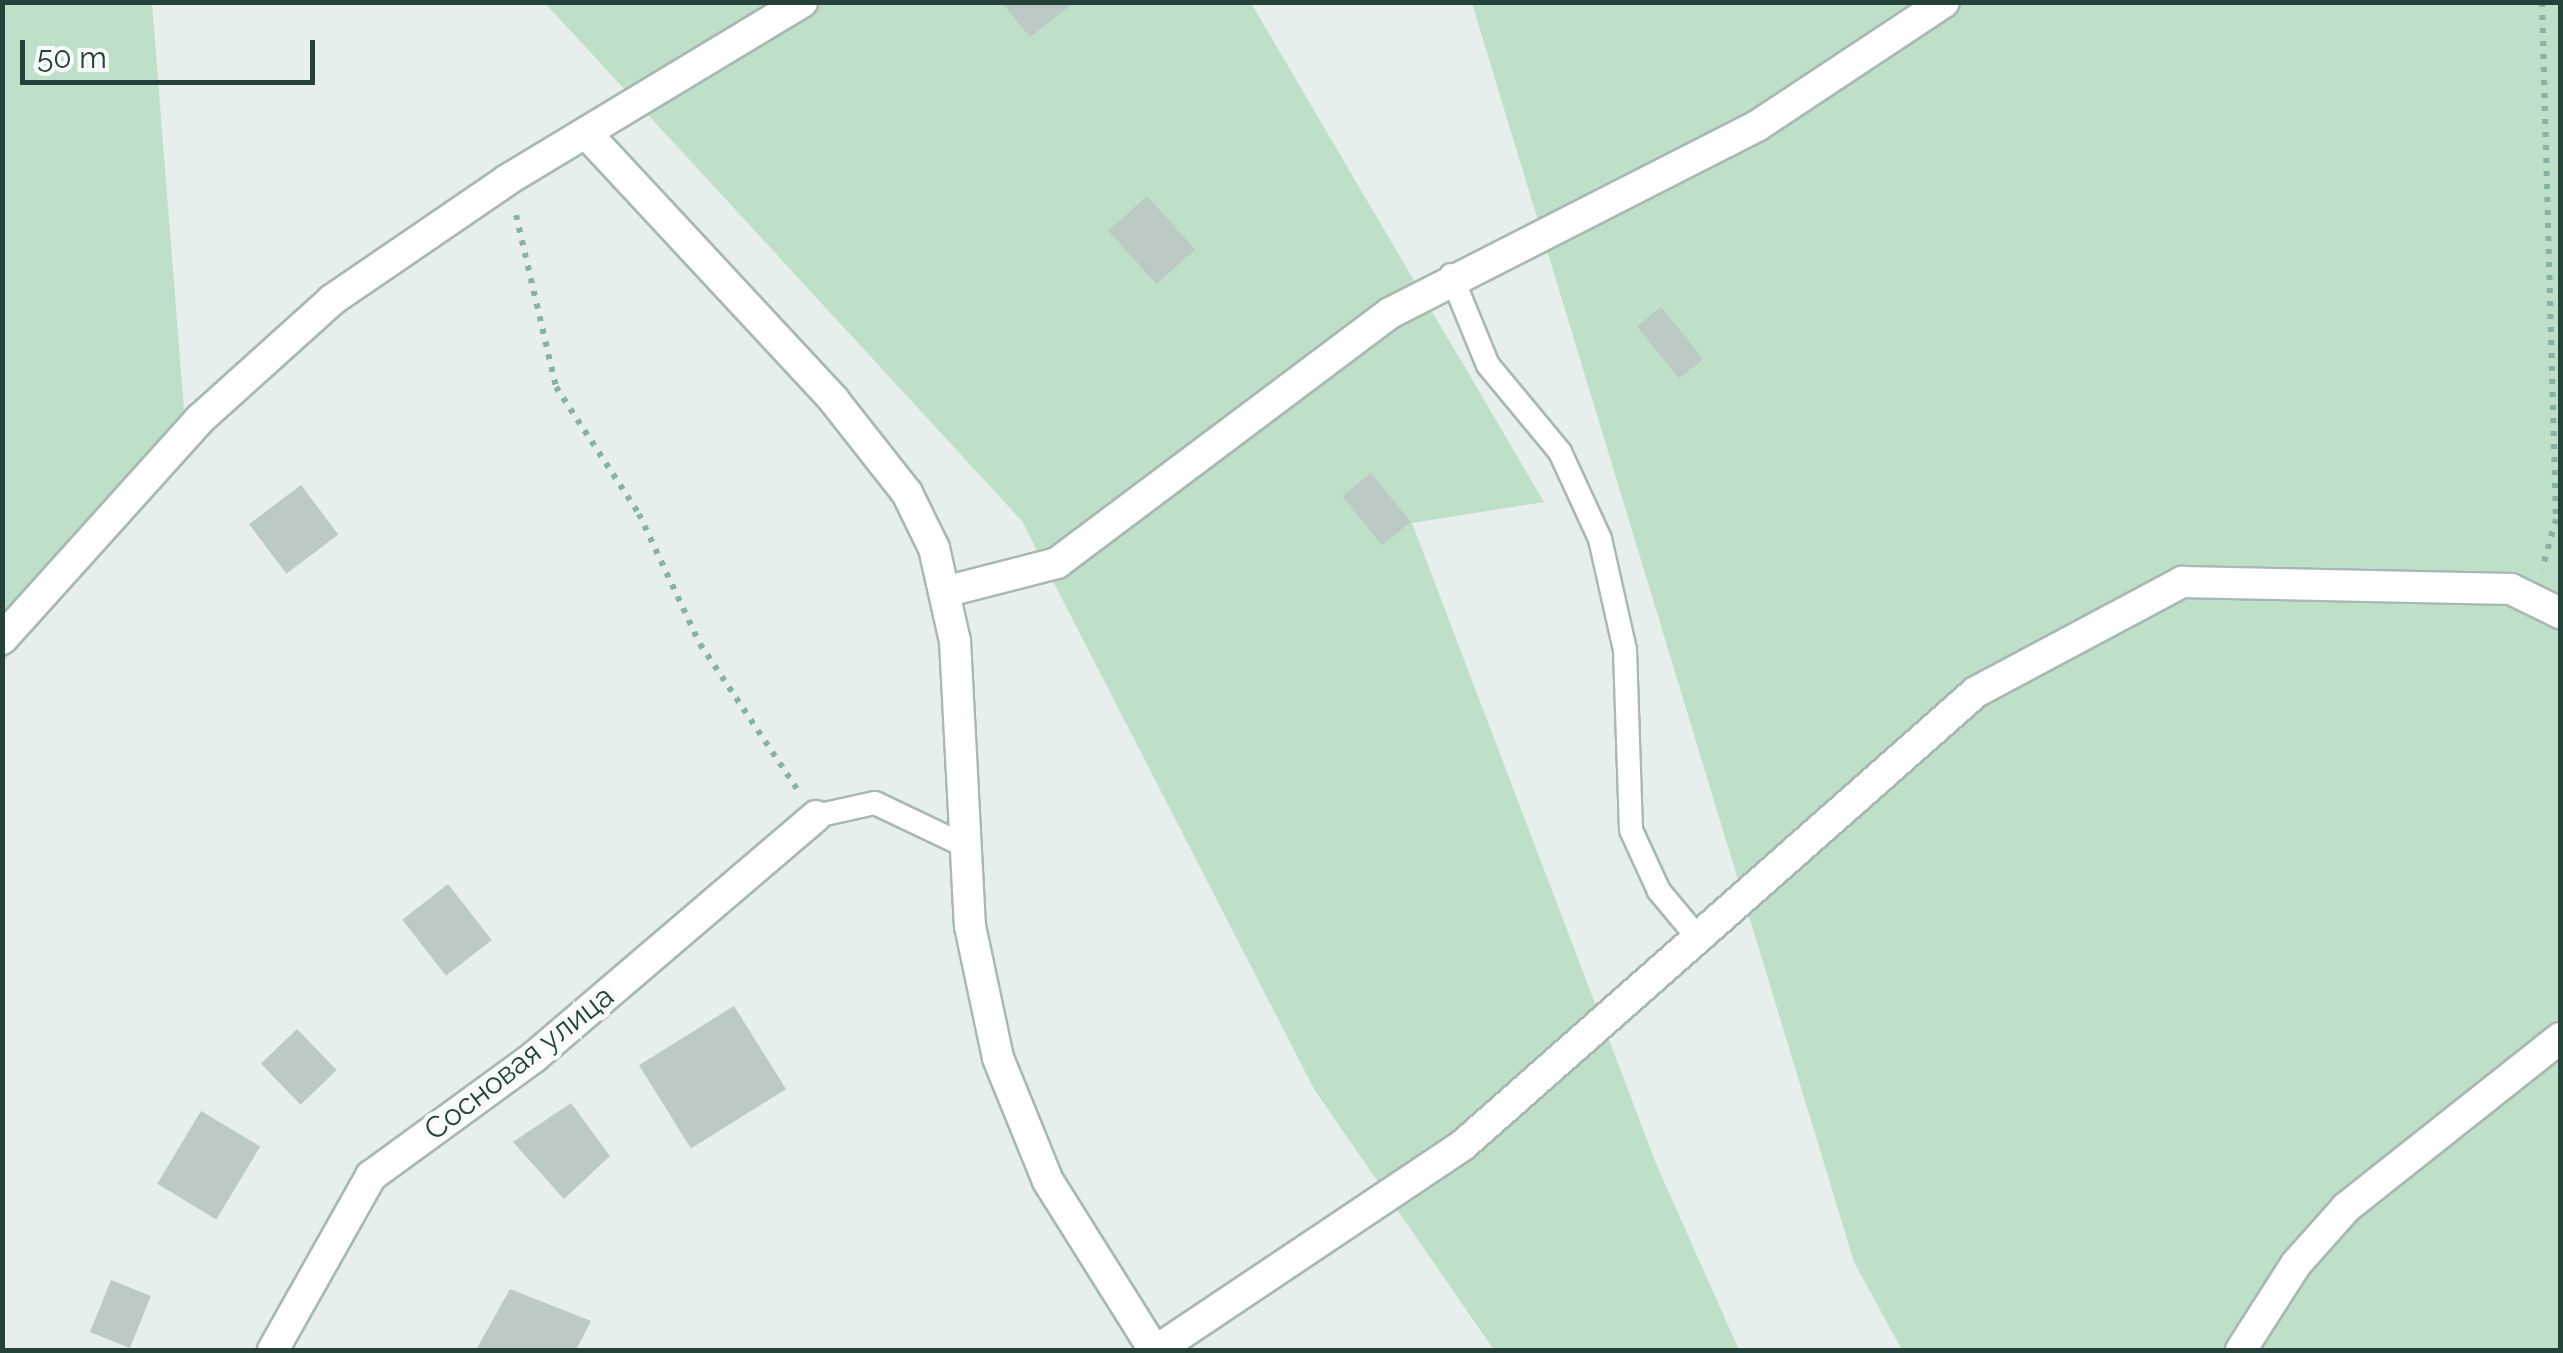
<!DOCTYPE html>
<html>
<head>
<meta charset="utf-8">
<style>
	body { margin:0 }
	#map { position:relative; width:2563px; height:1353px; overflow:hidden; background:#e6efeb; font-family:Raleway,sans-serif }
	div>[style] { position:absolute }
	.green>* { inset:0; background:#bfe0c8 }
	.building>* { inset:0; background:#bbcac4; transform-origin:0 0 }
	.path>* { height:6px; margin-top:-3px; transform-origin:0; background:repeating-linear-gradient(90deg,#86b3a5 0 5px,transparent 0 13px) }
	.roads { filter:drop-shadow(2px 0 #a8b8b2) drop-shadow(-2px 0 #a8b8b2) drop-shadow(0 2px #a8b8b2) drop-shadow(0 -2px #a8b8b2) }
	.lane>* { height:22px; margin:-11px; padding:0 11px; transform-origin:11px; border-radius:11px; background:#fff }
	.street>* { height:30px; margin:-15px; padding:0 15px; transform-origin:15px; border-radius:15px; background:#fff }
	span { translate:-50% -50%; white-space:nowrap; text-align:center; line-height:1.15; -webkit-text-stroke:9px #f7fbf9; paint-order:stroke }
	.street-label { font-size:30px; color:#24423a }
	.frame { position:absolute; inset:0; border:5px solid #24423a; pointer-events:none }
	.scale { position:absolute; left:20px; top:40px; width:295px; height:45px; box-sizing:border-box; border:5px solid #24423a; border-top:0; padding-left:12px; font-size:30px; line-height:35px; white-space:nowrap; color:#24423a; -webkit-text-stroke:8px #f7fbf9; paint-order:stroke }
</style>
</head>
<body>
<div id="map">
	<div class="green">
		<div style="clip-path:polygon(3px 3px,152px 3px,185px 423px,3px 663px)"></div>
		<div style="clip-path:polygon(545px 3px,1251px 3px,1544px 502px,1412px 523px,1657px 1166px,1739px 1350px,1494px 1350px,1314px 1089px,1022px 521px)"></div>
		<div style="clip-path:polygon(1472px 3px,2560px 3px,2560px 1350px,1902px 1350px,1854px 1262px)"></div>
	</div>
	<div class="building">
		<div style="clip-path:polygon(1001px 2px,1075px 2px,1030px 37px)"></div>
		<div style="left:1147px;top:196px;width:72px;height:52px;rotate:48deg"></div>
		<div style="left:1661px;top:307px;width:67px;height:31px;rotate:51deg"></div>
		<div style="left:1371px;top:473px;width:63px;height:37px;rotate:51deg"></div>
		<div style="left:301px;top:485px;width:62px;height:65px;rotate:53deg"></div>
		<div style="left:448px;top:884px;width:71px;height:58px;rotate:52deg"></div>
		<div style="left:734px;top:1006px;width:98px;height:112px;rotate:58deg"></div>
		<div style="left:297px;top:1029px;width:57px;height:50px;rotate:46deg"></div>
		<div style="clip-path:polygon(571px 1103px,610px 1156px,564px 1199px,513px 1142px)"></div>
		<div style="left:201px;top:1111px;width:69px;height:85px;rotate:31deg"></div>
		<div style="left:111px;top:1280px;width:43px;height:56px;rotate:22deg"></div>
		<div style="clip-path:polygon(510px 1289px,591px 1321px,576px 1350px,476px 1350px)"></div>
	</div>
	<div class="path">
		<div style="left:2542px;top:2px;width:517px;rotate:88.45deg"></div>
		<div style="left:2556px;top:519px;width:52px;rotate:105.6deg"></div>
		<div style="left:516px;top:215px;width:177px;rotate:76.9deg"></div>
		<div style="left:556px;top:387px;width:152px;rotate:56.8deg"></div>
		<div style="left:639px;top:514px;width:144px;rotate:64.9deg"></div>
		<div style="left:700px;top:644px;width:174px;rotate:56.2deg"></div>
	</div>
	<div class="roads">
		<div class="lane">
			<div style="left:1451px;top:275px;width:97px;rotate:67.7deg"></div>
			<div style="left:1488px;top:365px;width:113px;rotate:50.4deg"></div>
			<div style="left:1560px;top:452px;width:96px;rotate:65.3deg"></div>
			<div style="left:1600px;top:539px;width:114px;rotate:77.3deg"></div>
			<div style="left:1625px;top:650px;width:180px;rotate:88.1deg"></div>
			<div style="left:1631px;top:830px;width:67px;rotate:65.3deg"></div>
			<div style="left:1659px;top:891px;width:62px;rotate:50.2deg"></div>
			<div style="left:816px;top:816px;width:60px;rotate:-12.4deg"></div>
			<div style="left:875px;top:803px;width:98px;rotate:25.5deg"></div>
		</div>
		<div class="street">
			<div style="left:586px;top:133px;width:363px;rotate:47.1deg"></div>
			<div style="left:833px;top:399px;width:120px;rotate:51.8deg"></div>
			<div style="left:907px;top:493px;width:61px;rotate:63.9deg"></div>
			<div style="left:934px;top:548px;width:95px;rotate:77.3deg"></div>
			<div style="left:955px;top:641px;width:285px;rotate:87deg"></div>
			<div style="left:970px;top:926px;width:135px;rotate:78deg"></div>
			<div style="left:998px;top:1058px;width:133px;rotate:67.9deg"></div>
			<div style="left:1048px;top:1181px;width:199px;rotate:57.9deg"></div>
			<div style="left:948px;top:591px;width:113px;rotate:-14.4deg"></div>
			<div style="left:1057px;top:563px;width:416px;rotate:-36.9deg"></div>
			<div style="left:1390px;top:313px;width:412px;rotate:-27deg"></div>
			<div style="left:1757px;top:126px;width:224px;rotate:-33.5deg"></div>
			<div style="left:2px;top:639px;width:296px;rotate:-48deg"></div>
			<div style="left:200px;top:419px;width:178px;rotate:-42deg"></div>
			<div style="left:332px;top:300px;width:212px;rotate:-34.4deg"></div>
			<div style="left:507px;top:180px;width:345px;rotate:-31.1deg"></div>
			<div style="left:273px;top:1350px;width:200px;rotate:-60.6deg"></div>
			<div style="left:371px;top:1176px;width:202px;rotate:-36.1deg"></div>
			<div style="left:534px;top:1057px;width:371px;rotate:-40.5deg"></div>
			<div style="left:1157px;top:1350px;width:368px;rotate:-33.8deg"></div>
			<div style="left:1463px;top:1145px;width:684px;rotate:-41.45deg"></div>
			<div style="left:1976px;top:692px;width:234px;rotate:-28.1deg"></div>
			<div style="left:2182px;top:582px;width:329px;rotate:1.2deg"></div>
			<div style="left:2511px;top:589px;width:55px;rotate:26.1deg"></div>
			<div style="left:2241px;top:1350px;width:102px;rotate:-57.4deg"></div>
			<div style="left:2296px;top:1264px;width:76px;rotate:-48.2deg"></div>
			<div style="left:2347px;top:1207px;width:272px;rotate:-38.4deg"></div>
		</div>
	</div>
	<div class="street-label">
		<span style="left:519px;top:1063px;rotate:-38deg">Сосновая улица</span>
	</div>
	<div class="frame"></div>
	<div class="scale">50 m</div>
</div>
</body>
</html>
